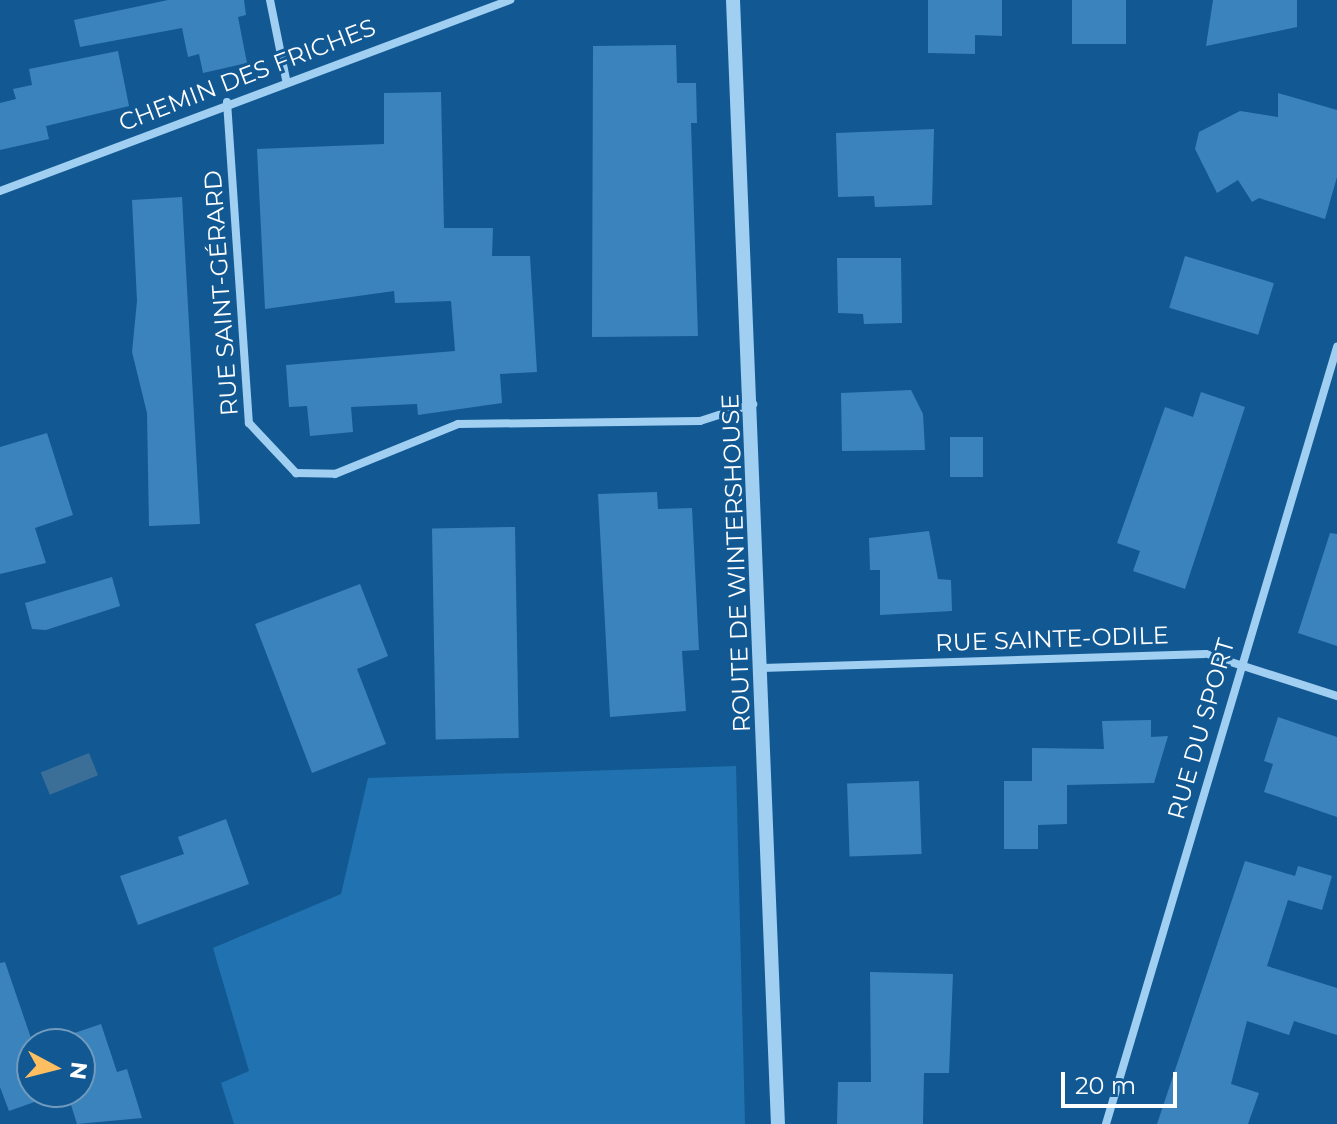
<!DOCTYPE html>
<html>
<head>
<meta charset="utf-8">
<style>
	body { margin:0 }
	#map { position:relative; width:1337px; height:1124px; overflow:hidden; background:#125993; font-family:Montserrat,sans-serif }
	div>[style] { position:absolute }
	.green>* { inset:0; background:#2172b1 }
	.water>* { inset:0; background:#3b6f98; transform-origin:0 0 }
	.building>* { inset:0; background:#3b83bc; transform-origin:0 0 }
	.minor>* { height:8px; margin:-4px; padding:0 4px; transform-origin:4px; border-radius:4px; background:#a0cff2 }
	.tertiary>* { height:14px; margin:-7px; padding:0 7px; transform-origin:7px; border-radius:7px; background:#a0cff2 }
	span { translate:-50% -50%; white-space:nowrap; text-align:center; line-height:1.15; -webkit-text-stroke:6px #125993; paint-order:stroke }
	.street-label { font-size:24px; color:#fff }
	.north { position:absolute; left:16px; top:1028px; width:80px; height:80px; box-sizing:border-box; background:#125993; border:2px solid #719bbe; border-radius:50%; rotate:97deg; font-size:22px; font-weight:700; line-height:32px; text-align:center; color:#fff }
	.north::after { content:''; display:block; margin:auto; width:28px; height:36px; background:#ffbf61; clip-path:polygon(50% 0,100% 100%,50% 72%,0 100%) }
	.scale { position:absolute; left:1061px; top:1072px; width:116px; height:36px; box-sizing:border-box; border:4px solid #fff; border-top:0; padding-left:10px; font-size:24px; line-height:28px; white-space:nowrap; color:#fff; -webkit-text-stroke:6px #125993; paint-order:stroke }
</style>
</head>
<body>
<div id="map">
	<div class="green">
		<div style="clip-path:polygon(736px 766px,745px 1124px,234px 1124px,221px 1083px,249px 1071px,213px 948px,341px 894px,368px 778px)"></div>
	</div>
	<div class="water">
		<div style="left:89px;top:753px;width:24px;height:52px;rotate:68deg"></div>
	</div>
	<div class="building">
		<div style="clip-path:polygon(168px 0,244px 0,246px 15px,238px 17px,247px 63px,203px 73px,199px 54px,188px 57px,182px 28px,80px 47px,74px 20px)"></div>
		<div style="clip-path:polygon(928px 0,1002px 0,1002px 36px,975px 35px,975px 54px,928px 53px)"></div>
		<div style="left:1072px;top:0;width:54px;height:44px"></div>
		<div style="clip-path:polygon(1213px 0,1297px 0,1297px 27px,1206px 46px)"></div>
		<div style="clip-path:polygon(676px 45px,677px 83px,696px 83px,697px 123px,691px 123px,698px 336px,592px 337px,593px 46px)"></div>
		<div style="clip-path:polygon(118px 51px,129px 106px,46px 126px,49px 139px,0 150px,0 103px,16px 99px,13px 89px,32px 85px,29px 69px)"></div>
		<div style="clip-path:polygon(441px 92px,444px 228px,493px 228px,492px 256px,530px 256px,537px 372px,500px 374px,502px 403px,418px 415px,417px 404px,351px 407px,353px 432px,310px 436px,307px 406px,289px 407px,286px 365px,455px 351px,451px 301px,395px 303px,394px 291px,265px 309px,257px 149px,384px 144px,384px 93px)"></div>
		<div style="clip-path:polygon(1278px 93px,1337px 110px,1337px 177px,1325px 219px,1259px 198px,1252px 202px,1238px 180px,1217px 193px,1195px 149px,1199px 132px,1240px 111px,1278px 117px)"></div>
		<div style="clip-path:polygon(934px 129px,932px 205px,875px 207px,874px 196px,838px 197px,836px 133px)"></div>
		<div style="clip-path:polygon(182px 197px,200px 524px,149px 526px,147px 413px,132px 352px,137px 301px,132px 200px)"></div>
		<div style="left:1185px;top:256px;width:93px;height:54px;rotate:17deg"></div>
		<div style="clip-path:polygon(837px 258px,901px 258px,902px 323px,864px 324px,863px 314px,838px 313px)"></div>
		<div style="clip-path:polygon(911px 390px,923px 414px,925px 450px,842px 451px,841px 393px)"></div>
		<div style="clip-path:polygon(1201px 392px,1245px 407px,1185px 589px,1133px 571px,1140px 551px,1117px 543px,1165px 407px,1193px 417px)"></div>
		<div style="clip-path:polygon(47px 433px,73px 515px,35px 528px,46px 563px,0 574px,0 447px)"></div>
		<div style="left:950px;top:437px;width:33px;height:40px"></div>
		<div style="clip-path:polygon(657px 492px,658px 509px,692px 508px,699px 650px,682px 651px,686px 711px,610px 717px,598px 494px)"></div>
		<div style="left:515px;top:527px;width:211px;height:83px;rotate:89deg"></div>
		<div style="clip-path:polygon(929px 531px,938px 579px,951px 580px,952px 611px,880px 615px,880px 570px,870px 570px,869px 538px)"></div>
		<div style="clip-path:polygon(1330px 533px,1337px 534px,1337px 646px,1298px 633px)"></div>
		<div style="clip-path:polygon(112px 577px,120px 606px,46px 630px,32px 629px,25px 603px)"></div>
		<div style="clip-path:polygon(360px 584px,388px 656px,357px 669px,386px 744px,312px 773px,255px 624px)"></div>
		<div style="clip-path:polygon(1278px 717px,1337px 737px,1337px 817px,1264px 792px,1273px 764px,1264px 761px)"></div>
		<div style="clip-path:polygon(1151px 720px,1151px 737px,1168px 736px,1154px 783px,1067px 785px,1067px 824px,1038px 825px,1038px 849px,1004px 849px,1004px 781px,1032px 781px,1032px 748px,1104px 749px,1102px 721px)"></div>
		<div style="left:919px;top:781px;width:73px;height:72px;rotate:88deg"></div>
		<div style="clip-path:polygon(226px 819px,249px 884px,138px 925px,120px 876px,184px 854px,178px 837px)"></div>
		<div style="clip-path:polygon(1245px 861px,1295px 876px,1298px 866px,1332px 876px,1322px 910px,1288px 900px,1267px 966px,1337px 988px,1337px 1035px,1294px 1021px,1289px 1035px,1247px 1021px,1231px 1084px,1259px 1093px,1248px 1124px,1157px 1124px)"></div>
		<div style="clip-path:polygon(5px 962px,32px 1041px,32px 1092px,63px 1092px,9px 1111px,0 1087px,0 963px)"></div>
		<div style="clip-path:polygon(870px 972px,953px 974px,949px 1073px,924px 1073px,923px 1124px,837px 1124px,838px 1082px,871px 1082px)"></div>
		<div style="clip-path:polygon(101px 1024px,117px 1072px,127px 1069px,142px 1118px,77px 1124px,67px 1092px,80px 1092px,80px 1044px,42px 1044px)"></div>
	</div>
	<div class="minor">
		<div style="left:270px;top:0;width:81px;rotate:78.6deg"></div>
		<div style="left:227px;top:102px;width:322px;rotate:86.1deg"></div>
		<div style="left:249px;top:423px;width:69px;rotate:46.8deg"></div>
		<div style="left:296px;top:473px;width:39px;rotate:1deg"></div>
		<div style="left:335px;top:474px;width:133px;rotate:-22.1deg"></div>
		<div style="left:458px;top:424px;width:242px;rotate:-0.7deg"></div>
		<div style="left:700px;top:421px;width:56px;rotate:-17.8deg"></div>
		<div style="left:0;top:191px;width:545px;rotate:-20.53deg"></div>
		<div style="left:761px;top:668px;width:445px;rotate:-1.8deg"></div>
		<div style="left:1206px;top:654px;width:138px;rotate:17.8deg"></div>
		<div style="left:1106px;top:1124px;width:811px;rotate:-73.44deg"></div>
	</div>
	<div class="tertiary">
		<div style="left:733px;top:0;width:1125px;rotate:87.71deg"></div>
	</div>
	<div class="street-label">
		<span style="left:247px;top:75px;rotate:-21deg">CHEMIN DES FRICHES</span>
		<span style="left:221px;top:293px;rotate:-94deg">RUE SAINT-GÉRARD</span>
		<span style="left:736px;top:563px;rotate:-92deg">ROUTE DE WINTERSHOUSE</span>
		<span style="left:1052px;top:639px;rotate:-2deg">RUE SAINTE-ODILE</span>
		<span style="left:1201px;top:729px;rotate:-74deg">RUE DU SPORT</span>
	</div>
	<div class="north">N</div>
	<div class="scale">20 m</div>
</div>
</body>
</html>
